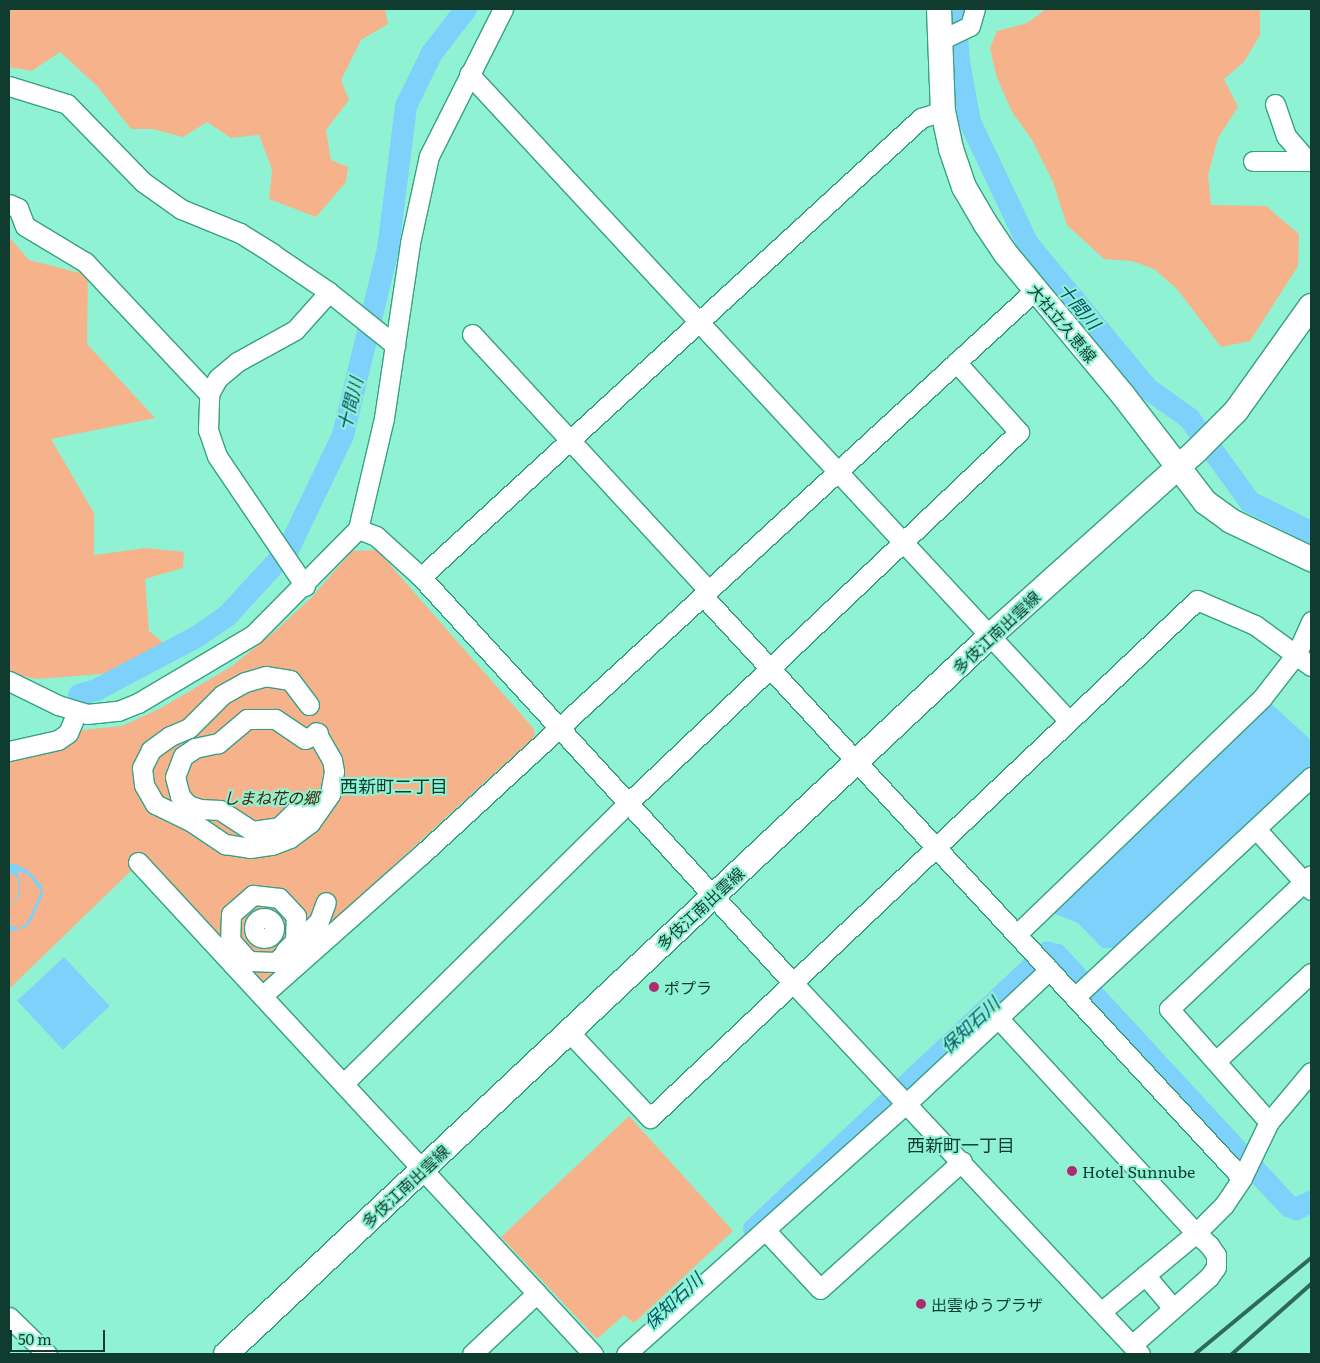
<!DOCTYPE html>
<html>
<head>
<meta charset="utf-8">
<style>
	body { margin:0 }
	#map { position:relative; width:1320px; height:1363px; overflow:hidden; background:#8ff3d3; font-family:Literata,"Noto Sans JP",serif }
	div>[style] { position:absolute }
	.green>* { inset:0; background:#f6b38b }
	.water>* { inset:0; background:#7dd1fb; transform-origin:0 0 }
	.river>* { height:22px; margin:-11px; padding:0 11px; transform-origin:11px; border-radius:11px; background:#7dd1fb }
	.roads { filter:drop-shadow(1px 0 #37a083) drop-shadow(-1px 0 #37a083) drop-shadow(0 1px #37a083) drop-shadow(0 -1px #37a083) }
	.minor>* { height:19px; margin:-9.5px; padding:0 9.5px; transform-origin:9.5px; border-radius:9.5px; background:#fff }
	.minor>.ring { margin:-9.5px; padding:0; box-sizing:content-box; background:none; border:19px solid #fff; border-radius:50% }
	.major>* { height:24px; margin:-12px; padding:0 12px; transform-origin:12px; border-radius:12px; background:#fff }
	.rail>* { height:4px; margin:-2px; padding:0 2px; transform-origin:2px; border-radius:2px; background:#2f6958 }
	.dots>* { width:14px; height:14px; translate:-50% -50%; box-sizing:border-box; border:2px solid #8ff3d3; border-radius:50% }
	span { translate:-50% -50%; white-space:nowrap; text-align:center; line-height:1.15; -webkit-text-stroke:4px #8ff3d3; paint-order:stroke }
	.street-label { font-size:16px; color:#103c2f }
	.park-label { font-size:16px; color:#491d00; font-style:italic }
	.poi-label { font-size:16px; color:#103c2f }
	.left { translate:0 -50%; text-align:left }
	.water-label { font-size:18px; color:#09516d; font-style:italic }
	.neighbourhood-label { font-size:18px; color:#103c2f }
	.frame { position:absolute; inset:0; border:10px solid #103c2f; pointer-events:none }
	.scale { position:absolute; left:10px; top:1330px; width:95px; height:22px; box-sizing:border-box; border:2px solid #103c2f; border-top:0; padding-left:6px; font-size:15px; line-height:18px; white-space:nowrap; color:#103c2f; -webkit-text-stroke:4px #8ff3d3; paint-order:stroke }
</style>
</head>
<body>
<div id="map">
	<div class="green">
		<div style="clip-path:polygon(9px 9px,385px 9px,388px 24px,361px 40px,341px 80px,349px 100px,326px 130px,331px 160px,348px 167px,346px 182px,316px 217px,269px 199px,272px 169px,259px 135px,231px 138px,207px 122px,183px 137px,153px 129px,131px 129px,97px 86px,60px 52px,32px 71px,9px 67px)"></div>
		<div style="clip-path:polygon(1046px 9px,1260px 10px,1260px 35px,1244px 62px,1224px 79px,1238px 107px,1218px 138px,1208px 175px,1211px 205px,1266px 206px,1299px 234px,1298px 266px,1250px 341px,1221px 347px,1177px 289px,1154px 269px,1132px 261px,1104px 259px,1067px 225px,1053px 182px,1032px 140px,1012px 112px,996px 75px,990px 48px,997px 31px,1027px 23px)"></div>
		<div style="clip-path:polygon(9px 237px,29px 260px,88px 275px,87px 344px,155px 418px,51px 439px,94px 513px,94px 555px,146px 548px,184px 552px,183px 568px,145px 579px,149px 631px,166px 645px,114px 673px,37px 679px,9px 673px)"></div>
		<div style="clip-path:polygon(377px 550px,534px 729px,535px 736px,265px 983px,259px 983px,135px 867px,9px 989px,9px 757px,66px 742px,80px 730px,122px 726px,161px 708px,232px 666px,273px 633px,311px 598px,352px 551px)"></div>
		<div style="clip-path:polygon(629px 1116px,733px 1231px,634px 1323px,624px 1315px,597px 1339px,501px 1237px)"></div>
	</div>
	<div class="water">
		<div style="clip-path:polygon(1268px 701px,1311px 740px,1311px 768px,1117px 948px,1102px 948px,1078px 923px,1053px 913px)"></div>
		<div style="clip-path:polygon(9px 864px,16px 864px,30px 872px,42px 886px,43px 895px,30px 923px,26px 927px,9px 932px,9px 925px,19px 928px,27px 923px,41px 892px,29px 875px,17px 871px,20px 881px,20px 896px,9px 907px,18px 896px,19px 889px,18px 878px,9px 872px)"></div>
		<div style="left:64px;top:957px;width:67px;height:64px;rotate:47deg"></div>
	</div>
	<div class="river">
		<div style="left:955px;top:9px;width:53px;rotate:85.7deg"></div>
		<div style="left:959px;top:62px;width:61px;rotate:79.6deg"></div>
		<div style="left:970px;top:122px;width:135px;rotate:64.6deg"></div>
		<div style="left:1028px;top:244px;width:188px;rotate:50.4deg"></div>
		<div style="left:1148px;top:389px;width:50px;rotate:35.3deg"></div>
		<div style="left:1189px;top:418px;width:104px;rotate:54deg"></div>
		<div style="left:1250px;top:502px;width:68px;rotate:26.2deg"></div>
		<div style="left:79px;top:695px;width:18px;rotate:-16deg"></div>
		<div style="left:96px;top:690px;width:115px;rotate:-27.9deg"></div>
		<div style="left:198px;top:636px;width:35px;rotate:-35deg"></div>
		<div style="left:227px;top:616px;width:90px;rotate:-47.3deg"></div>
		<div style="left:288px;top:550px;width:127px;rotate:-64.4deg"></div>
		<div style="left:343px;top:435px;width:191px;rotate:-76.4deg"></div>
		<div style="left:388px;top:249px;width:144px;rotate:-82.8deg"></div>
		<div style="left:406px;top:106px;width:59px;rotate:-63.9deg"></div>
		<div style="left:432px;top:53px;width:56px;rotate:-52.3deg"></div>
		<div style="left:754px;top:1229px;width:403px;rotate:-43.3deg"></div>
		<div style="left:1047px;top:953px;width:10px;rotate:11deg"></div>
		<div style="left:1057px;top:955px;width:342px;rotate:47.3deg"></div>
		<div style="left:1289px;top:1206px;width:8px;rotate:23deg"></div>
		<div style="left:1296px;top:1209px;width:17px;rotate:-25deg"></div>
	</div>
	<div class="roads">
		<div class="minor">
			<div style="left:941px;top:40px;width:32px;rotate:-26deg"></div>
			<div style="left:970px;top:26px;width:18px;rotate:-74deg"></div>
			<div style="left:469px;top:74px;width:882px;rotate:47.16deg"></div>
			<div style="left:9px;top:86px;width:61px;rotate:17.2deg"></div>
			<div style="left:67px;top:104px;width:109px;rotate:45.7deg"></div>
			<div style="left:143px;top:182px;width:47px;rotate:35.4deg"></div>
			<div style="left:181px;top:209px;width:64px;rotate:22.1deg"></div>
			<div style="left:240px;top:233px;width:39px;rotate:32deg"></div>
			<div style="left:273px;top:254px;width:68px;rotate:34.2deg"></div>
			<div style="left:329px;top:292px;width:85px;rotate:38.8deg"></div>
			<div style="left:1275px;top:104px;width:34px;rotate:71deg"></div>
			<div style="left:1286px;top:136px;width:30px;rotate:49deg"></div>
			<div style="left:1253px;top:161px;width:58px"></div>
			<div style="left:9px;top:204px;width:10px;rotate:24deg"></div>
			<div style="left:18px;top:208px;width:19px;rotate:69deg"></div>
			<div style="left:25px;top:226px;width:70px;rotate:31deg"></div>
			<div style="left:85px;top:262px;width:181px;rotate:46.8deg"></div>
			<div style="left:472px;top:334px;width:348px;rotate:47.3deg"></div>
			<div style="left:358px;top:529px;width:19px;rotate:21deg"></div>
			<div style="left:376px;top:536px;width:61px;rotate:42.3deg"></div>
			<div style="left:421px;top:577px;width:551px;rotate:47.5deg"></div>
			<div style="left:793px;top:983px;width:508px;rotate:46.91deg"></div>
			<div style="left:421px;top:577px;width:679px;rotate:-42.55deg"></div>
			<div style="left:921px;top:118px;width:23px;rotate:-18deg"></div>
			<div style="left:305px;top:586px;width:157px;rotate:-124.1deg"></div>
			<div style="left:217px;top:456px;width:28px;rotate:-109deg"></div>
			<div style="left:208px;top:430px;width:36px;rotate:-88deg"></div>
			<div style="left:209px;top:394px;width:18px;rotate:-61deg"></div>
			<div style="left:218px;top:378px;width:25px;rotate:-40deg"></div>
			<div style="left:237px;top:362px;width:66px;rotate:-28.9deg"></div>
			<div style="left:295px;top:330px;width:51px;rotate:-48.2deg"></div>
			<div style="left:703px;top:596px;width:793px;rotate:47.2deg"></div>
			<div style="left:9px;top:681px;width:55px;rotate:26.1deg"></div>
			<div style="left:58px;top:705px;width:30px;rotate:17deg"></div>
			<div style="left:87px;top:714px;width:31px;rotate:-6deg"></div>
			<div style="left:118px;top:711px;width:22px;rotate:-22deg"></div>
			<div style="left:138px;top:703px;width:135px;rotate:-30.7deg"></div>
			<div style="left:254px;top:634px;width:148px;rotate:-45.3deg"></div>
			<div style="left:358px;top:529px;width:114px;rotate:-76.8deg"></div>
			<div style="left:384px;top:418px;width:177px;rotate:-81.5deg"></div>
			<div style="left:410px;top:243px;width:89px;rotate:-77.7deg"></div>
			<div style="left:429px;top:156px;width:165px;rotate:-63.3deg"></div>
			<div style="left:309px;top:705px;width:31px;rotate:-127deg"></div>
			<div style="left:290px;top:680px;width:24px;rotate:-171deg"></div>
			<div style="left:266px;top:676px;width:22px;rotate:164deg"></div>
			<div style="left:245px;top:682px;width:26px;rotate:151deg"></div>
			<div style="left:222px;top:695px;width:47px;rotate:135deg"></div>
			<div style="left:189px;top:728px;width:21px;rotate:157deg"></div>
			<div style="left:170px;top:736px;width:24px;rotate:144deg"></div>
			<div style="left:151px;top:750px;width:20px;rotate:117deg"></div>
			<div style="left:142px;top:768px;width:17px;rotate:83deg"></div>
			<div style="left:144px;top:785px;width:22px;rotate:60deg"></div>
			<div style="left:155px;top:804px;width:41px;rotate:25.9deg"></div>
			<div style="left:192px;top:822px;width:40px;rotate:34deg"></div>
			<div style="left:225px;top:844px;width:25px;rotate:9deg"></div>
			<div style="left:250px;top:848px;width:22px;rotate:-8deg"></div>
			<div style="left:272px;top:845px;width:19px;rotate:-21deg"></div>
			<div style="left:290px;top:838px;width:25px;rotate:-37deg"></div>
			<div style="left:310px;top:823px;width:35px;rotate:-55deg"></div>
			<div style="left:330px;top:794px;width:23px;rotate:-80deg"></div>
			<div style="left:334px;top:771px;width:11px;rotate:-100deg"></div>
			<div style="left:332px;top:760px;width:32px;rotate:-120deg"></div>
			<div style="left:318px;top:733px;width:14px;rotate:155deg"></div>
			<div style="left:305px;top:739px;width:36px;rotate:-146deg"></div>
			<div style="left:275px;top:719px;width:28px;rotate:180deg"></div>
			<div style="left:247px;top:719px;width:38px;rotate:140deg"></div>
			<div style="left:218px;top:743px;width:24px;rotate:168deg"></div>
			<div style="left:195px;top:748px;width:14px;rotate:146deg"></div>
			<div style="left:183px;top:756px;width:22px;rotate:111deg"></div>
			<div style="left:175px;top:777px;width:20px;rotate:75deg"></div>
			<div style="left:180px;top:796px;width:12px;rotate:48deg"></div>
			<div style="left:188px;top:805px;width:13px;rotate:18deg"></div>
			<div style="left:200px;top:809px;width:20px;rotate:3deg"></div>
			<div style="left:220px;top:810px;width:38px;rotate:33deg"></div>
			<div style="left:252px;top:831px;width:27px;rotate:-8deg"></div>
			<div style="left:279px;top:827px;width:30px;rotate:-44deg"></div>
			<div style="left:301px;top:806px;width:18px;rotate:9deg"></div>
			<div style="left:9px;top:751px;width:50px;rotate:-12.7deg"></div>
			<div style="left:58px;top:740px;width:12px;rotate:-35deg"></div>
			<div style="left:68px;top:733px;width:23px;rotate:-67deg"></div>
			<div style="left:1257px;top:830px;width:81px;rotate:48deg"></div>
			<div style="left:138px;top:862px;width:670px;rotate:47.24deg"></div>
			<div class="ring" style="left:254px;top:918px;width:1px;height:1px"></div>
			<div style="left:1018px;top:933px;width:339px;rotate:-43.9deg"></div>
			<div style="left:1262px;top:698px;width:57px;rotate:-52.1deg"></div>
			<div style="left:1297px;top:653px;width:35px;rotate:-66deg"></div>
			<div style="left:285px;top:951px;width:14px;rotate:-45deg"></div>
			<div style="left:295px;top:941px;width:25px;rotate:-88deg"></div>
			<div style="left:296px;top:916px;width:25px;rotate:-133deg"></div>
			<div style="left:279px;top:898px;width:26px;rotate:-173deg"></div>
			<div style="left:253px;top:895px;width:29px;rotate:139deg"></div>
			<div style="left:231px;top:914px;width:26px;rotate:92deg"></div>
			<div style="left:230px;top:940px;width:28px;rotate:48deg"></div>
			<div style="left:249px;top:961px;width:27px;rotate:2deg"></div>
			<div style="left:276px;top:962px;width:59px;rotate:-43.6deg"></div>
			<div style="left:319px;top:921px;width:20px;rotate:-70deg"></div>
			<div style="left:262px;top:996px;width:213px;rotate:-41.6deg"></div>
			<div style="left:421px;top:855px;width:834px;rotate:-42.62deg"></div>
			<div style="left:1075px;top:997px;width:323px;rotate:-43deg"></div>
			<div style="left:998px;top:1018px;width:292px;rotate:47.4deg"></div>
			<div style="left:1196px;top:1233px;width:40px;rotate:-45deg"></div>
			<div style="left:1224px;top:1205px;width:32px;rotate:-56deg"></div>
			<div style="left:1242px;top:1178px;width:62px;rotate:-64.3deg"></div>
			<div style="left:1269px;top:1122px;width:65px;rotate:-50deg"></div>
			<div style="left:569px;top:1032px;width:118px;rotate:46.7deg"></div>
			<div style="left:650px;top:1118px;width:753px;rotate:-43.44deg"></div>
			<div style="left:1197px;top:600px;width:63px;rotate:23.3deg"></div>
			<div style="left:1255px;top:625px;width:69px;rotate:36.2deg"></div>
			<div style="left:1217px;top:1060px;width:128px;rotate:-42.8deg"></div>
			<div style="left:344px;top:1083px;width:399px;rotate:-44.6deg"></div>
			<div style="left:628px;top:803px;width:539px;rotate:-43.5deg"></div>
			<div style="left:1019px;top:432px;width:94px;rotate:-132deg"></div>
			<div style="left:1269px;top:1122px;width:151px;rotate:-131.5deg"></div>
			<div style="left:1169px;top:1009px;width:195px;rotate:-43.3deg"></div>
			<div style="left:766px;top:1231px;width:79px;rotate:47deg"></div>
			<div style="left:820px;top:1289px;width:191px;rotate:-42deg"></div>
			<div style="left:1145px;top:1275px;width:43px;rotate:49.7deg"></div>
			<div style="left:1102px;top:1311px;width:122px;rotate:-39.7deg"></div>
			<div style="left:1196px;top:1233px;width:18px;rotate:43deg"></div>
			<div style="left:1209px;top:1245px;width:12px;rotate:55deg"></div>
			<div style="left:1216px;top:1255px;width:12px;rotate:90deg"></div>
			<div style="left:1216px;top:1267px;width:12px;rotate:125deg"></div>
			<div style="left:1209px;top:1277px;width:101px;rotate:138.6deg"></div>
			<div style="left:9px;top:1317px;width:53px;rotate:44.2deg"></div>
			<div style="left:472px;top:1354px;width:89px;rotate:-43.2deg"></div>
			<div style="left:626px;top:1354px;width:377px;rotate:-41.8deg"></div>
			<div style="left:907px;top:1103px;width:195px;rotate:-43.1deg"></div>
		</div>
		<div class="major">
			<div style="left:939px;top:9px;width:102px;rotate:87.8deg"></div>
			<div style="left:943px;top:111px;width:39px;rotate:78deg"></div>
			<div style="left:951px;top:149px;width:40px;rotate:71.1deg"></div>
			<div style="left:964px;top:187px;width:42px;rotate:59.7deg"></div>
			<div style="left:985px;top:223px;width:37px;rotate:56deg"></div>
			<div style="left:1006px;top:254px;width:183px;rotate:50.3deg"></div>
			<div style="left:1123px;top:395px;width:135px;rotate:52.5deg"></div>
			<div style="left:1205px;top:502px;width:32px;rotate:36deg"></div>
			<div style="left:1231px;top:521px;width:89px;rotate:25.4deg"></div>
			<div style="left:226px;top:1354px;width:1050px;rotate:-43.22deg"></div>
			<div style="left:991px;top:635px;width:275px;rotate:-41.9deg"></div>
			<div style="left:1196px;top:451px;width:57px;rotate:-45deg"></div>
			<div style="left:1236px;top:411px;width:129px;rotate:-54.5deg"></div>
		</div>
	</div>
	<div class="rail">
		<div style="left:1195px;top:1354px;width:151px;rotate:-39.6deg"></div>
		<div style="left:1232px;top:1354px;width:106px;rotate:-41.5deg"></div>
	</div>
	<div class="dots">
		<div style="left:654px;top:987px;background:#ae2b74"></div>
		<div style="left:1072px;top:1171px;background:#ae2b74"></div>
		<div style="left:921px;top:1304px;background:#ae2b74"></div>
	</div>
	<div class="street-label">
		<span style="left:1063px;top:323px;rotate:50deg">大社立久恵線</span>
		<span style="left:996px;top:632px;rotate:-43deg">多伎江南出雲線</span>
		<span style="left:700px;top:908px;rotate:-43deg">多伎江南出雲線</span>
		<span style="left:405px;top:1186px;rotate:-43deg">多伎江南出雲線</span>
	</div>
	<div class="park-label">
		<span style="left:271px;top:797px">しまね花の郷</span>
	</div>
	<div class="poi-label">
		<span class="left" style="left:664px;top:987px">ポプラ</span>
		<span class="left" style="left:1082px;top:1171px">Hotel Sunnube</span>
		<span class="left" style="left:931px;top:1304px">出雲ゆうプラザ</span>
	</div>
	<div class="water-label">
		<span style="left:1079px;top:306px;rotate:50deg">十間川</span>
		<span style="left:350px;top:404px;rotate:-76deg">十間川</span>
		<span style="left:970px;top:1025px;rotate:-43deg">保知石川</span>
		<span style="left:673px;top:1301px;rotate:-43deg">保知石川</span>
	</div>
	<div class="neighbourhood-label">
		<span style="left:394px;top:786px">西新町二丁目</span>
		<span style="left:961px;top:1145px">西新町一丁目</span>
	</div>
	<div class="frame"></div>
	<div class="scale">50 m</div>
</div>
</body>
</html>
